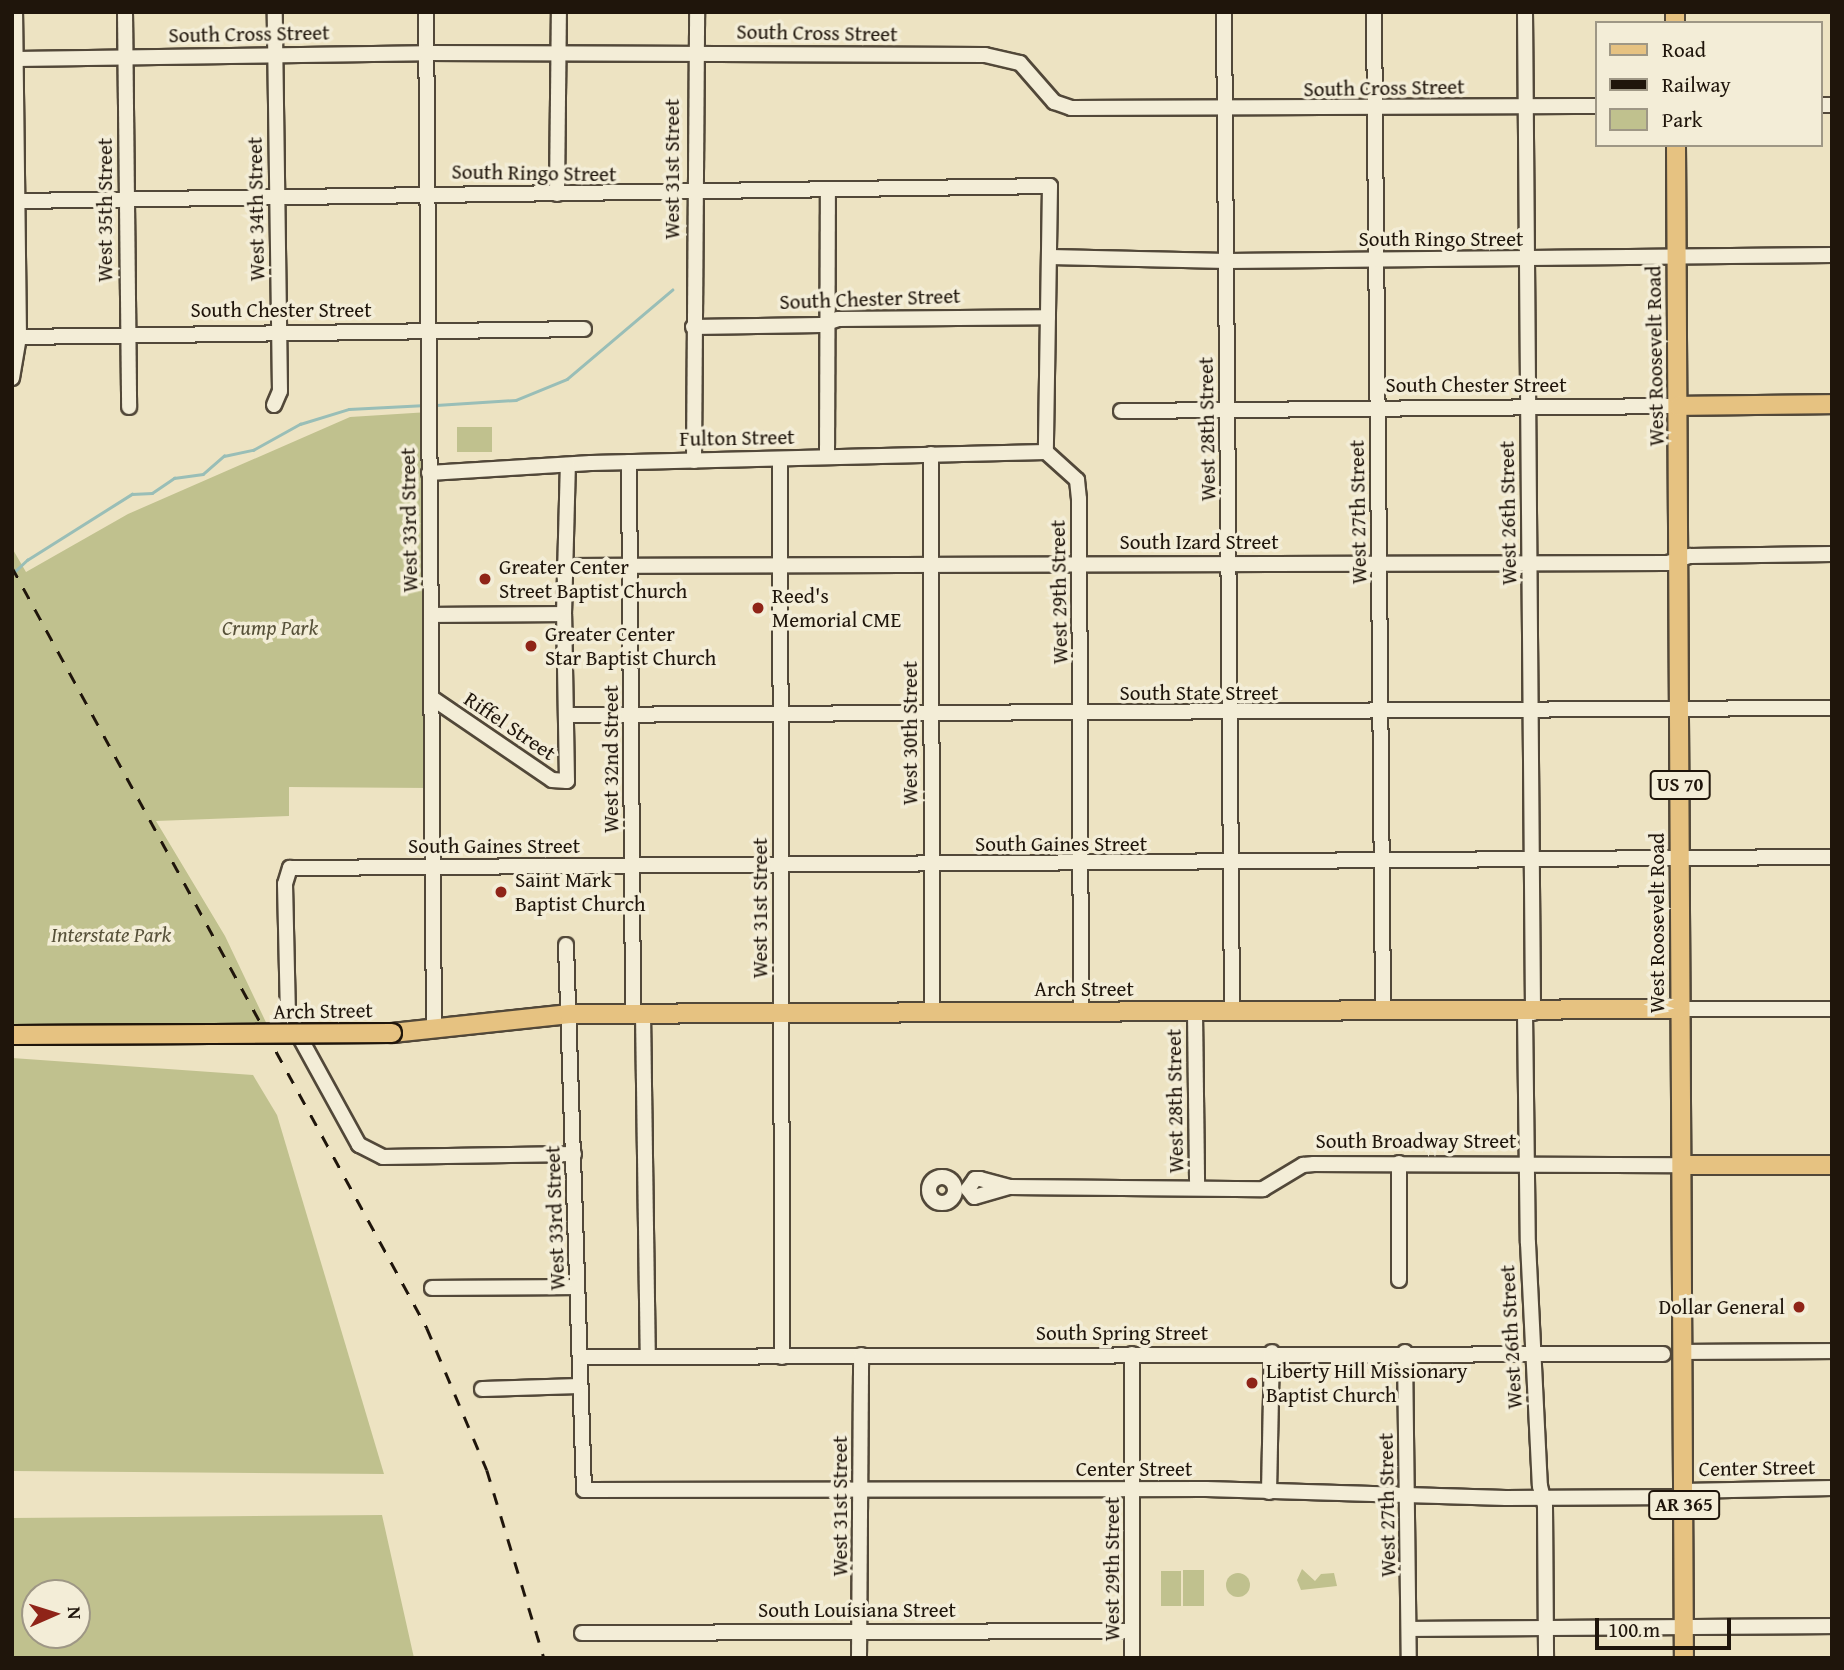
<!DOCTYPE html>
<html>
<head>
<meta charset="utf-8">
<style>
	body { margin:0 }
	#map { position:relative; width:1844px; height:1670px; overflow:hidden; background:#ede3c2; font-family:"Gentium Book Plus",serif }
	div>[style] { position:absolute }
	.green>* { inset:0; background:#c0c18e; transform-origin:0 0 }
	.round { border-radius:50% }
	.stream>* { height:2.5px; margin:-1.25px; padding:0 1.25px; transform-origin:1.25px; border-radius:1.25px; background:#99beb7 }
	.roads { filter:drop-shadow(2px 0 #524839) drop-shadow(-2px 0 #524839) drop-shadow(0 2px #524839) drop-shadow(0 -2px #524839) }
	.minor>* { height:14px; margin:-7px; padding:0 7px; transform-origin:7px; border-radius:7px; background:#f3edd7 }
	.minor>.ring { margin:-7px; padding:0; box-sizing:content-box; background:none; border:14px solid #f3edd7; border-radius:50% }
	.major>* { height:18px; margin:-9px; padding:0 9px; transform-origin:9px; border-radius:9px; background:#e6c281 }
	.rail>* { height:2.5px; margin-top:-1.25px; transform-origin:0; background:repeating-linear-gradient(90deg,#1f150b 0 12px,transparent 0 24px) }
	.bridges { filter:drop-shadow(2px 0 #1f150b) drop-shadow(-2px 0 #1f150b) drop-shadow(0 2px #1f150b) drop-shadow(0 -2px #1f150b) }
	.major-bridge>* { height:18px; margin:-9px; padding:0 9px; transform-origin:9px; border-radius:9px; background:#e6c281 }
	.dots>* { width:19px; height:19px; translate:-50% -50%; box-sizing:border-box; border:4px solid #f3edd7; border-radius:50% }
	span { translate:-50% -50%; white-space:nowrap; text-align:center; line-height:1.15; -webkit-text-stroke:7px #f3edd7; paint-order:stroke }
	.shield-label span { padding:2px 5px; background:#f3edd7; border:2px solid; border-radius:5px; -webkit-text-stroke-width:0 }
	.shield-label { font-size:19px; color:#1f150b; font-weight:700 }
	.street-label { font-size:21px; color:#1f150b }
	.poi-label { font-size:21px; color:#1f150b }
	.left { translate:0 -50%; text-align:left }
	.right { translate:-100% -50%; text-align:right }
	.park-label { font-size:21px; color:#575139; font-style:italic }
	.frame { position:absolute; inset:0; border:14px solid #1f150b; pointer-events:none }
	.legend { position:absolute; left:1595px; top:21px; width:228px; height:126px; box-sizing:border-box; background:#f3edd7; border:2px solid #9e9785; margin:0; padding:9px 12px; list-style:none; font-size:21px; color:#1f150b }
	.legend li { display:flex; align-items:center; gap:14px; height:35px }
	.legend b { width:35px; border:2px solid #9e9785 }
	.north { position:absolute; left:21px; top:1579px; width:70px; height:70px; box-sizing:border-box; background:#f3edd7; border:2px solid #9e9785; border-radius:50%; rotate:87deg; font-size:19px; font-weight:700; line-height:28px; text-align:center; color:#1f150b }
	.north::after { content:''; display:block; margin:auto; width:24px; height:32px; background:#8f2418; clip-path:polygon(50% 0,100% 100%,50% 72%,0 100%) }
	.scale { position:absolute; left:1595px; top:1618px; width:136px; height:32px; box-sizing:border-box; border:4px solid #1f150b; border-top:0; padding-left:9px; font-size:21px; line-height:24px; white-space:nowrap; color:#1f150b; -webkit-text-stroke:5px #f3edd7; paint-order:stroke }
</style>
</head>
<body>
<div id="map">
	<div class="green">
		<div style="clip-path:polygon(429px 412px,430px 788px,289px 787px,289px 816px,156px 821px,225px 936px,272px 1035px,12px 1035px,12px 548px,26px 572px,128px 514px,350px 417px)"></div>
		<div style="left:457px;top:427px;width:35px;height:25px"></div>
		<div style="clip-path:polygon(12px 1058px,253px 1075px,277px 1115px,384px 1474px,12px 1471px)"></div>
		<div style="clip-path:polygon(evenodd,382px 1515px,414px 1658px,12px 1658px,12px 1518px,382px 1515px,35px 1593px,77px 1593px,77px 1635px,35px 1635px,35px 1593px)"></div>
		<div style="clip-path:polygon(1302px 1569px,1315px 1581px,1321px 1574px,1334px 1573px,1337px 1586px,1301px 1590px,1297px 1580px)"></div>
		<div style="left:1183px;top:1570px;width:21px;height:36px"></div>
		<div style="left:1161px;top:1571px;width:20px;height:35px"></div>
		<div class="round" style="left:1226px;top:1573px;width:24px;height:24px"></div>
	</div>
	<div class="stream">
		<div style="left:436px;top:405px;width:80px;rotate:-3.6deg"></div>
		<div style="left:516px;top:400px;width:55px;rotate:-22.4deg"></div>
		<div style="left:567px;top:379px;width:138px;rotate:-40.3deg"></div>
		<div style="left:12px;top:574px;width:21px;rotate:-43deg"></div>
		<div style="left:27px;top:560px;width:124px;rotate:-32.2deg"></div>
		<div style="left:132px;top:494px;width:20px;rotate:-3deg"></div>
		<div style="left:152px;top:493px;width:27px;rotate:-34deg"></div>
		<div style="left:174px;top:478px;width:29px;rotate:-8deg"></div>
		<div style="left:203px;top:474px;width:28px;rotate:-41deg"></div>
		<div style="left:224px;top:456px;width:30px;rotate:-12deg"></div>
		<div style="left:253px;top:450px;width:54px;rotate:-29deg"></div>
		<div style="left:300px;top:424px;width:51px;rotate:-17deg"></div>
		<div style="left:349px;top:409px;width:77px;rotate:-3deg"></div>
	</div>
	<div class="roads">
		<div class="minor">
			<div style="left:125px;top:12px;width:395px;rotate:89.4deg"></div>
			<div style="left:426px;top:12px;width:1016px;rotate:89.55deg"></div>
			<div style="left:1224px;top:12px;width:1001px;rotate:89.54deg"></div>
			<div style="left:1374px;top:12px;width:1000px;rotate:89.48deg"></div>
			<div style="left:1525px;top:12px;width:1001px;rotate:89.54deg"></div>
			<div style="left:16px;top:59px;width:410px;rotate:-0.8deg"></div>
			<div style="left:426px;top:53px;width:559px;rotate:0.2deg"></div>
			<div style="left:985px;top:55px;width:36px;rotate:13deg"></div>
			<div style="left:1020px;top:63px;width:52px;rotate:48.9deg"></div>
			<div style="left:1054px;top:102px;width:18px;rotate:19deg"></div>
			<div style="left:1071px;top:108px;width:526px;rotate:-0.22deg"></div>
			<div style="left:1821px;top:105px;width:11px"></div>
			<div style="left:557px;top:194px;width:182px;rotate:-89.4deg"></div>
			<div style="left:17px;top:201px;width:1033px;rotate:-0.83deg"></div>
			<div style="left:1050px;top:186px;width:266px;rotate:90.9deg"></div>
			<div style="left:1046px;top:452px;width:42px;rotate:42.1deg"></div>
			<div style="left:1077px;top:480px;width:19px;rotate:84deg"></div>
			<div style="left:1079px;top:499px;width:512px;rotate:89.78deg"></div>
			<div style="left:1050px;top:257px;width:177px;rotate:1.3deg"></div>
			<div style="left:1227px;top:261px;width:605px;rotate:-0.57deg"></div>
			<div style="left:693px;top:327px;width:128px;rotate:-0.9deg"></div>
			<div style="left:821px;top:325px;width:18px;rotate:-19deg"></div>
			<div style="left:838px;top:319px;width:210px;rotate:-0.5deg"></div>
			<div style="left:19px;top:337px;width:565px;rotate:-0.81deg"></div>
			<div style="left:12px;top:378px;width:42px;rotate:-80.3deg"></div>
			<div style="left:19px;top:337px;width:325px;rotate:-90.7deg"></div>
			<div style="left:274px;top:405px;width:15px;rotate:-67deg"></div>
			<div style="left:280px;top:391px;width:379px;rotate:-90.8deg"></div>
			<div style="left:1121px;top:411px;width:558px;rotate:-0.51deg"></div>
			<div style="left:931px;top:454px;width:559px;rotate:89.9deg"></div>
			<div style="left:827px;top:457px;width:266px;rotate:-89.8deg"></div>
			<div style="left:780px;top:459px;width:898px;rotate:89.87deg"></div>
			<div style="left:694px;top:461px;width:449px;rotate:-89.6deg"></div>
			<div style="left:629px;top:462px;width:551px;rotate:89.58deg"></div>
			<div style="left:429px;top:473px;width:162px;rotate:-3.5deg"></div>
			<div style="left:591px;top:463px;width:455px;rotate:-1.4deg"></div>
			<div style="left:566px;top:566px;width:1102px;rotate:-0.16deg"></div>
			<div style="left:1668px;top:563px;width:23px;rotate:-18deg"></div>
			<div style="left:1690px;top:556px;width:142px;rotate:-0.8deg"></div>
			<div style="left:431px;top:615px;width:133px;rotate:-0.4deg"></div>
			<div style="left:432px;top:698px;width:145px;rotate:34.3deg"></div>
			<div style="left:552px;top:780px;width:15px;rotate:4deg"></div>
			<div style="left:567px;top:781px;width:167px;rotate:-91deg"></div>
			<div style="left:564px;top:614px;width:149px;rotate:-88.5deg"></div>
			<div style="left:566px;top:715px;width:1266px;rotate:-0.32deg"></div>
			<div style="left:566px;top:945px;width:545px;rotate:88.11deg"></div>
			<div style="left:584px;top:1490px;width:622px;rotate:-0.09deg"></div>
			<div style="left:1206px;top:1489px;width:300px;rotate:1.7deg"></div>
			<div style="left:1506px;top:1498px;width:178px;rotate:-0.3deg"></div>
			<div style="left:1680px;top:1009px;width:152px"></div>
			<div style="left:643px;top:1013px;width:344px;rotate:89.2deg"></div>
			<div style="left:1195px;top:1013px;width:175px;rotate:89.3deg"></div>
			<div style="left:1525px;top:1013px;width:230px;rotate:89.3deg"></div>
			<div style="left:1528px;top:1243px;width:243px;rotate:87.2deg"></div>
			<div style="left:1540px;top:1486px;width:21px;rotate:76deg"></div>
			<div style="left:1545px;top:1506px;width:152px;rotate:89.6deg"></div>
			<div style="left:574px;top:1154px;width:191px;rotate:179.1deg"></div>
			<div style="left:383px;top:1157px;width:27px;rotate:-153deg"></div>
			<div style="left:359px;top:1145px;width:147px;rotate:-118.8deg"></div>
			<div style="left:288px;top:1016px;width:132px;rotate:-91.3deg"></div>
			<div style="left:285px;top:884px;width:17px;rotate:-73deg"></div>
			<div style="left:290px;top:868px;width:1542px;rotate:-0.41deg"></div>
			<div class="ring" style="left:929px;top:1177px;width:12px;height:12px"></div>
			<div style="left:975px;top:1179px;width:5px"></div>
			<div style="left:980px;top:1179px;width:30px;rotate:15deg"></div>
			<div style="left:1009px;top:1187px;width:36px;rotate:164deg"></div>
			<div style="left:974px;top:1197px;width:10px;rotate:-127deg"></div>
			<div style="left:968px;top:1189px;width:12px;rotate:-55deg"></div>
			<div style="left:1009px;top:1187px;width:254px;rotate:0.5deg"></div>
			<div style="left:1263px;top:1189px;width:47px;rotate:-31deg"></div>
			<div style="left:1303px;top:1165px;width:11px;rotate:-5deg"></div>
			<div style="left:1314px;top:1164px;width:368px;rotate:0.2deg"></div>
			<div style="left:1399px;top:1280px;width:117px;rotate:-90deg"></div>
			<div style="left:432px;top:1288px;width:144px;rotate:-0.4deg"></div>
			<div style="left:1405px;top:1352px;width:306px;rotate:89.3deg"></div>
			<div style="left:1683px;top:1352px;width:149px;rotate:-0.4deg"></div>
			<div style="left:1132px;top:1354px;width:304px;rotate:90deg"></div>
			<div style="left:582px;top:1357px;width:1081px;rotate:-0.16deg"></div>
			<div style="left:482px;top:1389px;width:98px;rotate:-1.8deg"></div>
			<div style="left:1683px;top:1491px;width:149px;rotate:-1.2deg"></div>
			<div style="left:1269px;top:1492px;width:140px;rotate:-88.8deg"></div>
			<div style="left:1409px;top:1629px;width:423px;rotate:-0.4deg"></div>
			<div style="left:582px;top:1633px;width:550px;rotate:-0.21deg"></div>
			<div style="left:859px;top:1658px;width:303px;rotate:-89.6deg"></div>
		</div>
		<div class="major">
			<div style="left:1675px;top:12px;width:11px;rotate:90deg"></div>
			<div style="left:1676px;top:145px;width:1513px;rotate:89.7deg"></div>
			<div style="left:1679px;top:406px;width:153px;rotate:-0.7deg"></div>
			<div style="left:392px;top:1033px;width:179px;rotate:-6.1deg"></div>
			<div style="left:570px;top:1014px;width:1110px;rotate:-0.26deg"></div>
			<div style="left:1682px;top:1165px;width:150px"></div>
		</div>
	</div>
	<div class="rail">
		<div style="left:12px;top:567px;width:867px;rotate:61.39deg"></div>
		<div style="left:427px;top:1328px;width:154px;rotate:67.1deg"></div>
		<div style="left:487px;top:1470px;width:196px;rotate:73.1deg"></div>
	</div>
	<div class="bridges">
		<div class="major-bridge">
			<div style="left:12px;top:1035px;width:380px;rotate:-0.3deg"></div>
		</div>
	</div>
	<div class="dots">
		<div style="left:485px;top:579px;background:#8f2418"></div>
		<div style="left:758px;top:608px;background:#8f2418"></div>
		<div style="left:531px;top:646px;background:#8f2418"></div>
		<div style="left:501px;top:892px;background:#8f2418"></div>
		<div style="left:1799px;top:1307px;background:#8f2418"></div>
		<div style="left:1252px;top:1383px;background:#8f2418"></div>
	</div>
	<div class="shield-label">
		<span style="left:1680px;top:785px">US 70</span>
		<span style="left:1684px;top:1505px">AR 365</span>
	</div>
	<div class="street-label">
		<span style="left:817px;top:33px;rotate:1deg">South Cross Street</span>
		<span style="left:249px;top:34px;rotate:-1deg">South Cross Street</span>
		<span style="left:1384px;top:88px;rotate:-1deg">South Cross Street</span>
		<span style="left:672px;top:169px;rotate:-90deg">West 31st Street</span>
		<span style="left:534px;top:173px;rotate:1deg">South Ringo Street</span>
		<span style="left:256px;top:209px;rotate:-91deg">West 34th Street</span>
		<span style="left:105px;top:210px;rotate:-90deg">West 35th Street</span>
		<span style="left:1441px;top:239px">South Ringo Street</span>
		<span style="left:870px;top:299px;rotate:-2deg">South Chester Street</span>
		<span style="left:281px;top:310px">South Chester Street</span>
		<span style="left:1655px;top:356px;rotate:-91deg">West Roosevelt Road</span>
		<span style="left:1476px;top:385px">South Chester Street</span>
		<span style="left:1207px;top:429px;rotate:-91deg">West 28th Street</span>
		<span style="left:737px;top:438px;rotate:-1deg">Fulton Street</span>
		<span style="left:1358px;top:512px;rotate:-91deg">West 27th Street</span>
		<span style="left:1508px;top:513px;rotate:-91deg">West 26th Street</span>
		<span style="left:409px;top:520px;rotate:-91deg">West 33rd Street</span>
		<span style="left:1199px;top:542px">South Izard Street</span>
		<span style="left:1059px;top:592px;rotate:-91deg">West 29th Street</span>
		<span style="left:1199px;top:693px">South State Street</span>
		<span style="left:510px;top:726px;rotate:34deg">Riffel Street</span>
		<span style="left:910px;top:733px;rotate:-90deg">West 30th Street</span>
		<span style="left:611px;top:759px;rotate:-90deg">West 32nd Street</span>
		<span style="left:1061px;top:844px">South Gaines Street</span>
		<span style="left:494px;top:846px">South Gaines Street</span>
		<span style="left:760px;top:908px;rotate:-90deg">West 31st Street</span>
		<span style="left:1657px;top:923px;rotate:-90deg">West Roosevelt Road</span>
		<span style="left:1084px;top:989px">Arch Street</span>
		<span style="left:323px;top:1011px;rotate:-1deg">Arch Street</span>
		<span style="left:1175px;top:1101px;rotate:-91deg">West 28th Street</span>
		<span style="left:1416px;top:1141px">South Broadway Street</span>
		<span style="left:555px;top:1218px;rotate:-92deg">West 33rd Street</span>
		<span style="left:1122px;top:1333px">South Spring Street</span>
		<span style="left:1511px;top:1337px;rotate:-93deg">West 26th Street</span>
		<span style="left:1757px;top:1468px;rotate:-1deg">Center Street</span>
		<span style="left:1134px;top:1469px">Center Street</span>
		<span style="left:1387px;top:1505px;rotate:-91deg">West 27th Street</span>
		<span style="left:840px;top:1506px;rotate:-90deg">West 31st Street</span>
		<span style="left:1112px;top:1569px;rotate:-90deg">West 29th Street</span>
		<span style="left:857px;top:1610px">South Louisiana Street</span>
	</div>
	<div class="poi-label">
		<span class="left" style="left:499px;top:579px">Greater Center<br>Street Baptist Church</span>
		<span class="left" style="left:772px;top:608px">Reed's<br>Memorial CME</span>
		<span class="left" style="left:545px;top:646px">Greater Center<br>Star Baptist Church</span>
		<span class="left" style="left:515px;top:892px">Saint Mark<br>Baptist Church</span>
		<span class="right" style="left:1785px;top:1307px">Dollar General</span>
		<span class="left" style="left:1266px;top:1383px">Liberty Hill Missionary<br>Baptist Church</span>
	</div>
	<div class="park-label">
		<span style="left:270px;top:628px">Crump Park</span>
		<span style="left:111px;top:935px">Interstate Park</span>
	</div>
	<div class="frame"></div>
	<ul class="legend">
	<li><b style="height:9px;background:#e6c281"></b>Road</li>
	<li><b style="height:9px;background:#1f150b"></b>Railway</li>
	<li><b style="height:19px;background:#c0c18e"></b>Park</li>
	</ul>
	<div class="north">N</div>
	<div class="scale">100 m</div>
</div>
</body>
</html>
